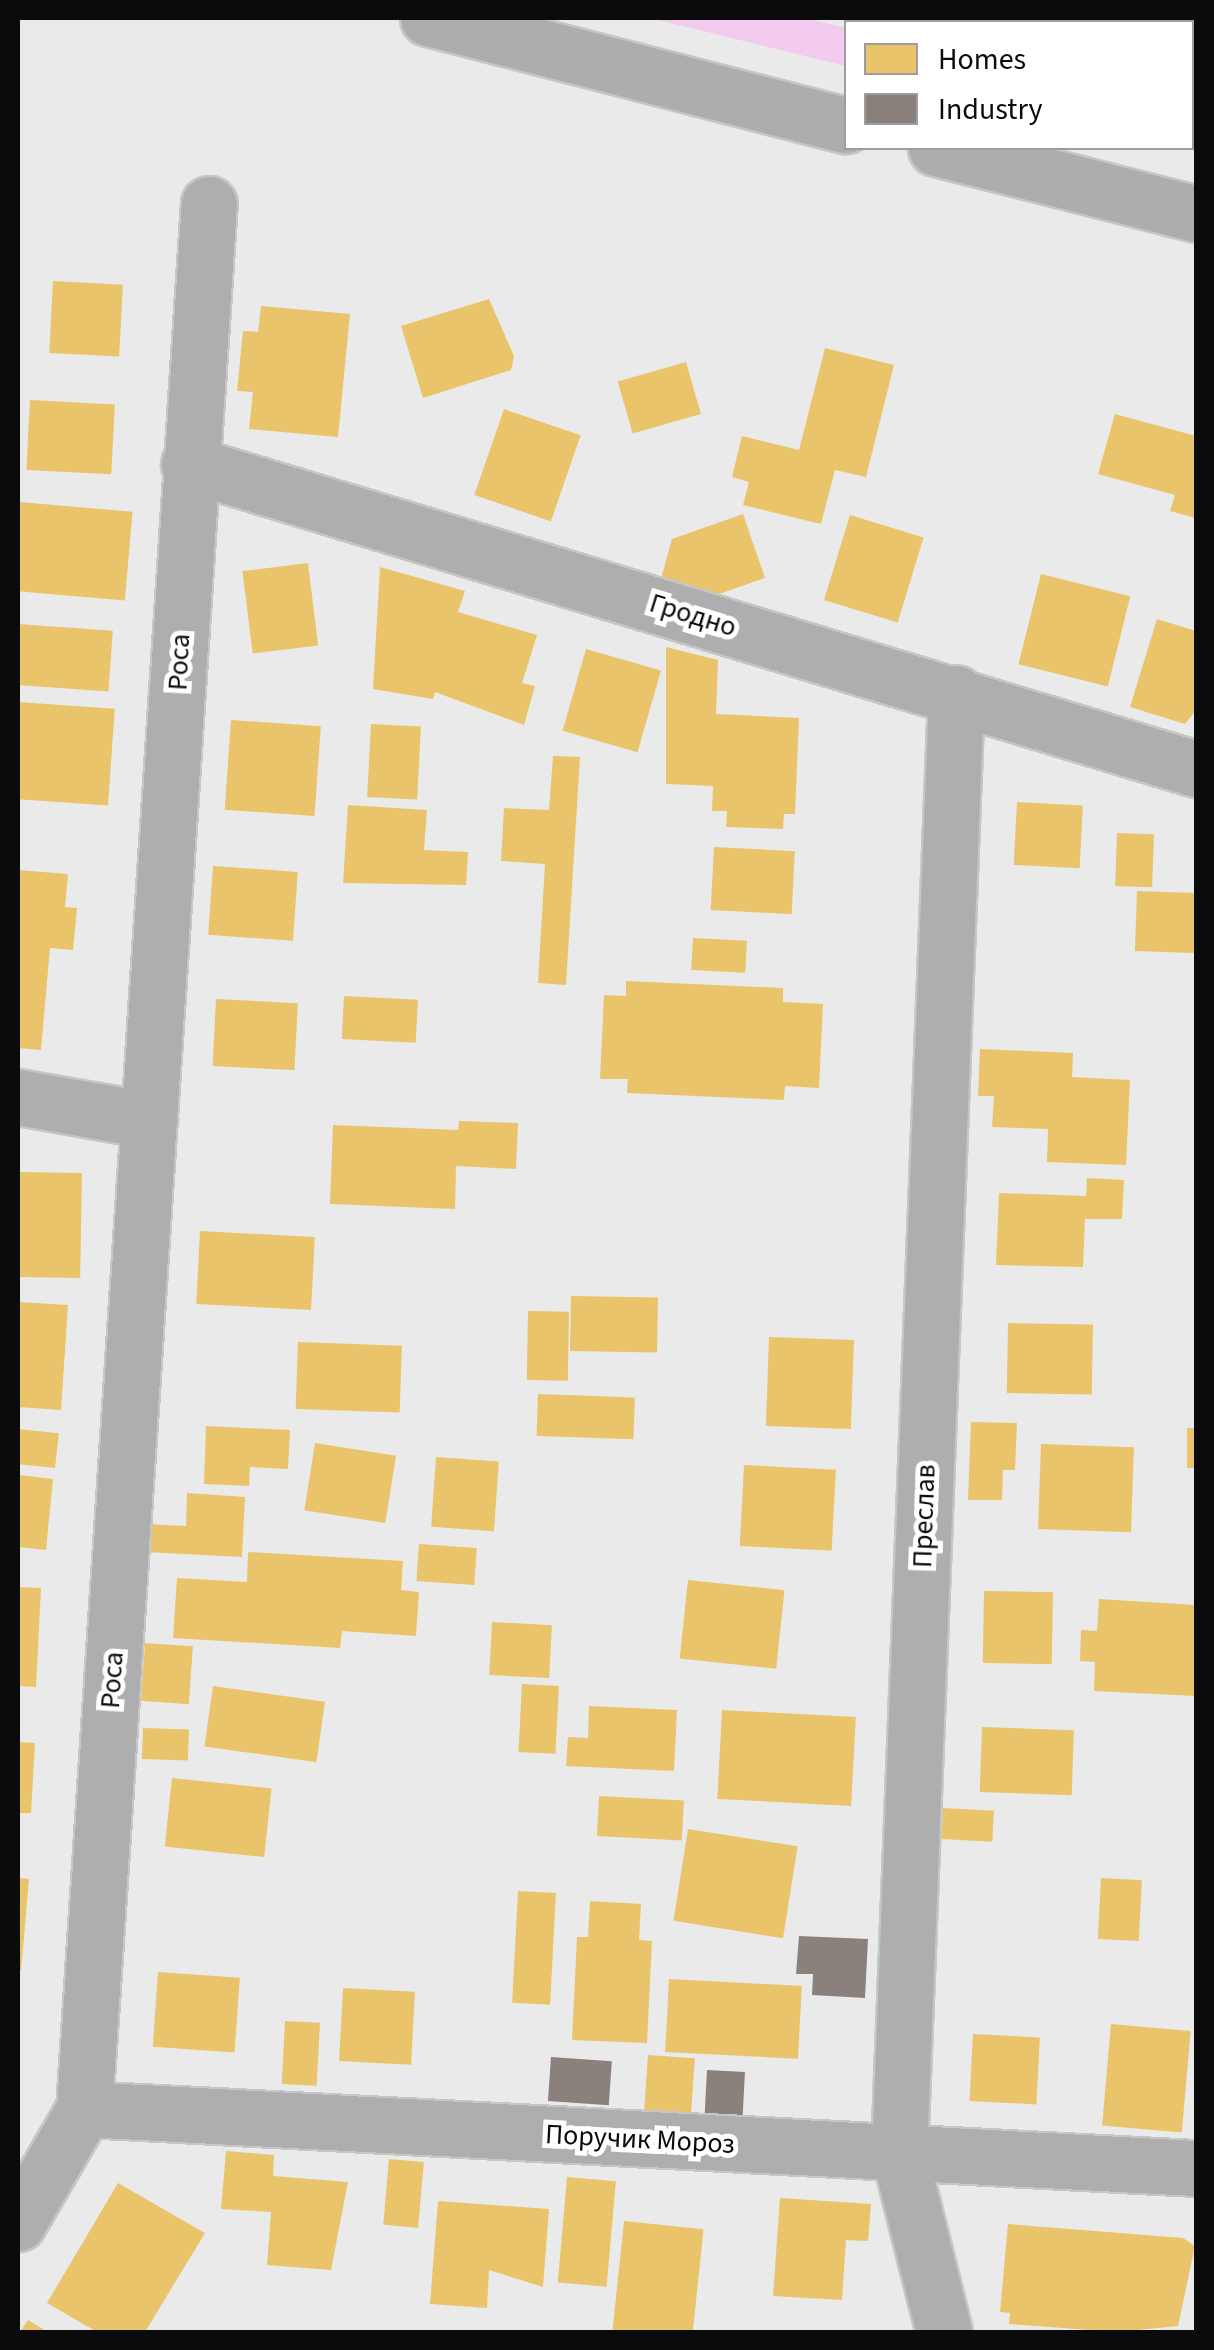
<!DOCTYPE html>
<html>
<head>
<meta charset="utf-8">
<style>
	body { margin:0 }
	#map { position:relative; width:1214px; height:2350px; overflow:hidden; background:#ebeaeb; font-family:"Source Sans 3",sans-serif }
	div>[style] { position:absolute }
	.green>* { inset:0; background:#f2cbee }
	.homes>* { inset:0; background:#e9c46a; transform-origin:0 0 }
	.industry>* { inset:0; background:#8a817c; transform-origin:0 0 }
	.roads { filter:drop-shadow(2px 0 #c7c6c7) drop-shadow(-2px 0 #c7c6c7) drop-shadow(0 2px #c7c6c7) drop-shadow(0 -2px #c7c6c7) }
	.minor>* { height:55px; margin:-27.5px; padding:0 27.5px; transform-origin:27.5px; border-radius:27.5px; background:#aeaeae }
	.trunk>* { height:55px; margin:-27.5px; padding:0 27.5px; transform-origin:27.5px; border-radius:27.5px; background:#aeadae }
	span { translate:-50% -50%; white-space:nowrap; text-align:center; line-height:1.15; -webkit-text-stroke:10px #fff; paint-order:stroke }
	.street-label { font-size:28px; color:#0c0b0c }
	.frame { position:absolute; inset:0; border:20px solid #0c0b0c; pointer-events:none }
	.legend { position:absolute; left:844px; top:20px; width:350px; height:130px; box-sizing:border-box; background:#fff; border:2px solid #9e9d9e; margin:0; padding:12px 18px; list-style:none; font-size:30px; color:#0c0b0c }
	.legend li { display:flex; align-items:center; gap:20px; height:50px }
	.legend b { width:50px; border:2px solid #9e9d9e }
</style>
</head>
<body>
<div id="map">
	<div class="green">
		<div style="clip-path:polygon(650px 18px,804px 18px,846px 28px,846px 66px)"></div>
	</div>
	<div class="homes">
		<div style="left:53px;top:281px;width:70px;height:72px;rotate:3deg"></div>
		<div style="clip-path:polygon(489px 299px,514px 356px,511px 370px,423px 398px,401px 326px)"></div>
		<div style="clip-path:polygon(261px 306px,350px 314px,338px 437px,249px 429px,253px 392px,237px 391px,243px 331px,258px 332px)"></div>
		<div style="clip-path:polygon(825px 348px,894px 365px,866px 477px,835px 470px,821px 524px,743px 505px,749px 482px,732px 477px,742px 436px,799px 450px)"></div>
		<div style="left:686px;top:362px;width:54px;height:71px;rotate:74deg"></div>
		<div style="left:30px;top:400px;width:85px;height:70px;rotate:3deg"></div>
		<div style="left:504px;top:409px;width:81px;height:91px;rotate:19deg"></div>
		<div style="clip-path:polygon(1115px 414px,1196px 436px,1196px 518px,1170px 511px,1175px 495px,1098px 474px)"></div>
		<div style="left:20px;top:502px;width:113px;height:89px;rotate:5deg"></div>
		<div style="clip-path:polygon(743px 514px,765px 578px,694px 603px,657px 593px,672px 539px)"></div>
		<div style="left:850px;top:515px;width:77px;height:89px;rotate:17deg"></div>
		<div style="left:308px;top:563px;width:83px;height:66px;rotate:83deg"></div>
		<div style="clip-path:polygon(380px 567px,465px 591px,458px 612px,537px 635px,522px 683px,535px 686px,524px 725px,435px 692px,433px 699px,373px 689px)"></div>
		<div style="left:1041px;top:574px;width:92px;height:93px;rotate:14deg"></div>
		<div style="clip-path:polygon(1157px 619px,1196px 631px,1196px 710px,1185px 724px,1130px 707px)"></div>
		<div style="left:18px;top:624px;width:95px;height:61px;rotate:4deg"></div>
		<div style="clip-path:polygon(666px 647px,718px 660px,716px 714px,799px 718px,795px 814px,784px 814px,783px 829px,726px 827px,727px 811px,712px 811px,713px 786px,666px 784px)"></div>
		<div style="left:586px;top:649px;width:78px;height:85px;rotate:16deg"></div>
		<div style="left:18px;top:702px;width:97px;height:97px;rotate:4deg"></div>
		<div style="left:231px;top:720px;width:90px;height:90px;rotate:4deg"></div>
		<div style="left:371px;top:724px;width:50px;height:73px;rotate:3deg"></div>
		<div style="clip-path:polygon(553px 756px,580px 757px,566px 985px,538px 983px,545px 864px,501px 861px,504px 808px,549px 810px)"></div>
		<div style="left:1017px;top:802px;width:66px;height:63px;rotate:3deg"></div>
		<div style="clip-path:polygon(348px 805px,427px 810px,424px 850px,468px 852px,466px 885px,343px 883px)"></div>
		<div style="left:1117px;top:833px;width:37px;height:53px;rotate:2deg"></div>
		<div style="left:714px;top:847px;width:81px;height:63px;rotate:3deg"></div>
		<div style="left:213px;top:866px;width:85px;height:69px;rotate:4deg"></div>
		<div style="clip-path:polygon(18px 870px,68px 874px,65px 907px,77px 908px,73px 950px,50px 948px,41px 1050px,18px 1048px)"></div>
		<div style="left:1137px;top:891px;width:59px;height:60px;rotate:2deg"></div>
		<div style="left:693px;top:938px;width:54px;height:32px;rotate:3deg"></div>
		<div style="clip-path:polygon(626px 981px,783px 988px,783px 1002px,823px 1004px,819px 1088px,785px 1086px,784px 1100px,627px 1093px,628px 1079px,600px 1079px,604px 995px,626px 996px)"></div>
		<div style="left:344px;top:996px;width:74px;height:43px;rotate:3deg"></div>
		<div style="left:216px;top:999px;width:82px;height:67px;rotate:3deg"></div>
		<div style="clip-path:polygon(980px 1049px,1073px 1053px,1072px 1077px,1130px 1080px,1126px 1165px,1047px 1162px,1048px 1129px,992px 1127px,994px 1096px,978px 1096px)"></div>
		<div style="clip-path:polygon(459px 1121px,518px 1123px,516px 1169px,456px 1166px,455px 1209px,330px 1204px,333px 1125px,458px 1130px)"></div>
		<div style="left:18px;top:1172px;width:64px;height:105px;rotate:1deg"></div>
		<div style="clip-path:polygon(1087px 1178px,1124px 1180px,1122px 1219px,1085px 1219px,1083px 1267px,996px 1265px,999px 1193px,1086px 1196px)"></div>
		<div style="left:200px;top:1231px;width:115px;height:73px;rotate:3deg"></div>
		<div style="left:571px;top:1296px;width:87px;height:55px;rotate:1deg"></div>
		<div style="clip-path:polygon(18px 1302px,68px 1305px,61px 1410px,18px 1407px)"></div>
		<div style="left:528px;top:1311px;width:41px;height:69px;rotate:1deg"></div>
		<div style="left:1008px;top:1323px;width:85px;height:70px;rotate:1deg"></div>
		<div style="left:769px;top:1337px;width:85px;height:89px;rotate:2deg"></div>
		<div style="left:298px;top:1342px;width:104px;height:67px;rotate:2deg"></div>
		<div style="left:538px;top:1394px;width:97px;height:42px;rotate:2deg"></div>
		<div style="clip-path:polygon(971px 1422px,1017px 1423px,1015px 1470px,1003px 1470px,1002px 1500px,968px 1500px)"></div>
		<div style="clip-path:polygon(206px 1426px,290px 1430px,288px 1469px,250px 1467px,249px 1486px,204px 1484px)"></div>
		<div style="left:1187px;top:1428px;width:9px;height:40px"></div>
		<div style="left:18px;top:1429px;width:41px;height:35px;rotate:6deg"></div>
		<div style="left:315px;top:1443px;width:82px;height:68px;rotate:9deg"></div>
		<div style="left:1041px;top:1444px;width:93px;height:85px;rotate:2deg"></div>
		<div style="left:436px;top:1457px;width:63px;height:70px;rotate:4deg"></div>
		<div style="left:744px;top:1465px;width:92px;height:81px;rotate:3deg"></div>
		<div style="clip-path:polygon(18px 1475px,53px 1479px,46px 1550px,18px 1547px)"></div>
		<div style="clip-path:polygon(187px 1493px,245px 1497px,242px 1557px,145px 1552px,146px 1524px,186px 1526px)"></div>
		<div style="left:419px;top:1544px;width:58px;height:37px;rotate:4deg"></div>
		<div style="clip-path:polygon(248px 1552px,403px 1561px,401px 1590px,419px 1592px,416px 1636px,342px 1631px,340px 1648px,173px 1638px,177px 1578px,247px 1582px)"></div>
		<div style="left:688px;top:1580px;width:97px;height:79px;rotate:6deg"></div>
		<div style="clip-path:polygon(18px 1587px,41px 1588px,36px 1687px,18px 1686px)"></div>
		<div style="left:984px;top:1591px;width:69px;height:72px;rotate:1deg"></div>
		<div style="clip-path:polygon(1099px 1599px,1196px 1605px,1196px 1696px,1094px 1691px,1095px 1662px,1080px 1661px,1081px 1630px,1097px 1631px)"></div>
		<div style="left:492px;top:1622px;width:60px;height:53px;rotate:3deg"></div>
		<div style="left:145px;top:1643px;width:48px;height:58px;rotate:4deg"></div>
		<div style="left:522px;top:1684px;width:37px;height:68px;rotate:3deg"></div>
		<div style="left:213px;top:1686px;width:113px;height:61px;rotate:8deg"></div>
		<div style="clip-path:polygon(589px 1706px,677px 1710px,674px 1771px,566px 1766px,568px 1737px,588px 1738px)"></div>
		<div style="left:722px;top:1710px;width:134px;height:89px;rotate:3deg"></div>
		<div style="left:982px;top:1727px;width:92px;height:65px;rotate:2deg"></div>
		<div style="left:143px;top:1728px;width:46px;height:31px;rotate:2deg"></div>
		<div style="clip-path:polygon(18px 1742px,35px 1743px,31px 1813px,18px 1813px)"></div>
		<div style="left:172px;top:1778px;width:100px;height:69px;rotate:6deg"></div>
		<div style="left:599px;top:1796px;width:85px;height:40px;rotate:3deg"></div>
		<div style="left:943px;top:1808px;width:51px;height:31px;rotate:3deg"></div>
		<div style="left:688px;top:1829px;width:111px;height:93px;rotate:9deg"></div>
		<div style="clip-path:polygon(18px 1878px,29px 1879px,21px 1971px,18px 1971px)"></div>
		<div style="left:1101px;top:1878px;width:41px;height:61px;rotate:3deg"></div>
		<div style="left:518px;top:1891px;width:38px;height:112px;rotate:3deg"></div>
		<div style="clip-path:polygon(590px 1901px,641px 1904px,639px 1940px,652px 1941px,647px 2043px,572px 2040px,577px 1937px,588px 1937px)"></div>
		<div style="left:158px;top:1972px;width:82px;height:75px;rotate:4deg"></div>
		<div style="left:669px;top:1979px;width:133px;height:73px;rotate:3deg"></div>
		<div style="left:343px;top:1988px;width:72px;height:73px;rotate:3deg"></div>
		<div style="left:285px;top:2021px;width:35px;height:63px;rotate:3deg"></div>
		<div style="left:1111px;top:2024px;width:80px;height:102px;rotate:5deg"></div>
		<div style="left:973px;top:2034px;width:67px;height:67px;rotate:3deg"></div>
		<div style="left:648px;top:2055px;width:47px;height:58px;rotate:4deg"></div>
		<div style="clip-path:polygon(226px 2151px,274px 2155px,273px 2176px,348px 2182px,331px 2270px,267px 2265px,271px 2212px,221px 2209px)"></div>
		<div style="left:389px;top:2159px;width:35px;height:66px;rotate:5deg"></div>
		<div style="left:567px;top:2177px;width:49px;height:106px;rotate:5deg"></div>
		<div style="clip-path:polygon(118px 2183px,205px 2233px,145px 2332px,97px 2332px,47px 2303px)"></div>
		<div style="clip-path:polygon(780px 2198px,871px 2204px,868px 2241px,846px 2240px,842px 2300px,773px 2296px)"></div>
		<div style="clip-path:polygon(438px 2201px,549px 2209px,543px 2287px,489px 2270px,487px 2308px,430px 2304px)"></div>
		<div style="left:624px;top:2221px;width:80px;height:112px;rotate:6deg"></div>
		<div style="clip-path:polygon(1008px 2224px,1183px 2238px,1195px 2246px,1178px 2326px,1117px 2332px,1009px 2324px,1010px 2313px,1000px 2312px)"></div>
		<div style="clip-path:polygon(28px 2320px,48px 2332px,20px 2332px)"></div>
	</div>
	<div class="industry">
		<div style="clip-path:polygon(799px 1936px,868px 1939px,865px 1998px,812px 1995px,813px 1974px,796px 1974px)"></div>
		<div style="left:551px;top:2057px;width:61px;height:44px;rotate:4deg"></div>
		<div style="left:707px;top:2070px;width:38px;height:44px;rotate:3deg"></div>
	</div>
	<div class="roads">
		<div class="minor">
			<div style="left:189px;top:464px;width:1052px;rotate:16.85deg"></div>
			<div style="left:18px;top:1097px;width:133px;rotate:10deg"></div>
			<div style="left:84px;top:2109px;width:1114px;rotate:3.04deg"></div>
			<div style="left:18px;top:2223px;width:132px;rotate:-59.9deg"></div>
			<div style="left:84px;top:2109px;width:1909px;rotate:-86.25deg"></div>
			<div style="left:944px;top:2332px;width:185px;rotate:-104.1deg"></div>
			<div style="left:899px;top:2153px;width:1461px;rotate:-87.76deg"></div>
		</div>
		<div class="trunk">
			<div style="left:428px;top:18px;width:431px;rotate:14.4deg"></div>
			<div style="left:974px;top:18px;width:21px;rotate:11deg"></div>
			<div style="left:1192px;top:71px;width:4px;rotate:27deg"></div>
			<div style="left:936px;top:148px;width:268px;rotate:14.2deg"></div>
		</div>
	</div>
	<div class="street-label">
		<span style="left:693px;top:615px;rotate:17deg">Гродно</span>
		<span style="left:179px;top:662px;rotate:-87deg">Роса</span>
		<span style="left:924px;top:1516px;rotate:-88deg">Преслав</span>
		<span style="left:112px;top:1680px;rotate:-86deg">Роса</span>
		<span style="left:640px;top:2139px;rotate:3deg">Поручик Мороз</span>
	</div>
	<div class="frame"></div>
	<ul class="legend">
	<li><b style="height:28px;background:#e9c46a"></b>Homes</li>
	<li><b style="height:28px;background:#8a817c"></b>Industry</li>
	</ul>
</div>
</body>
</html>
